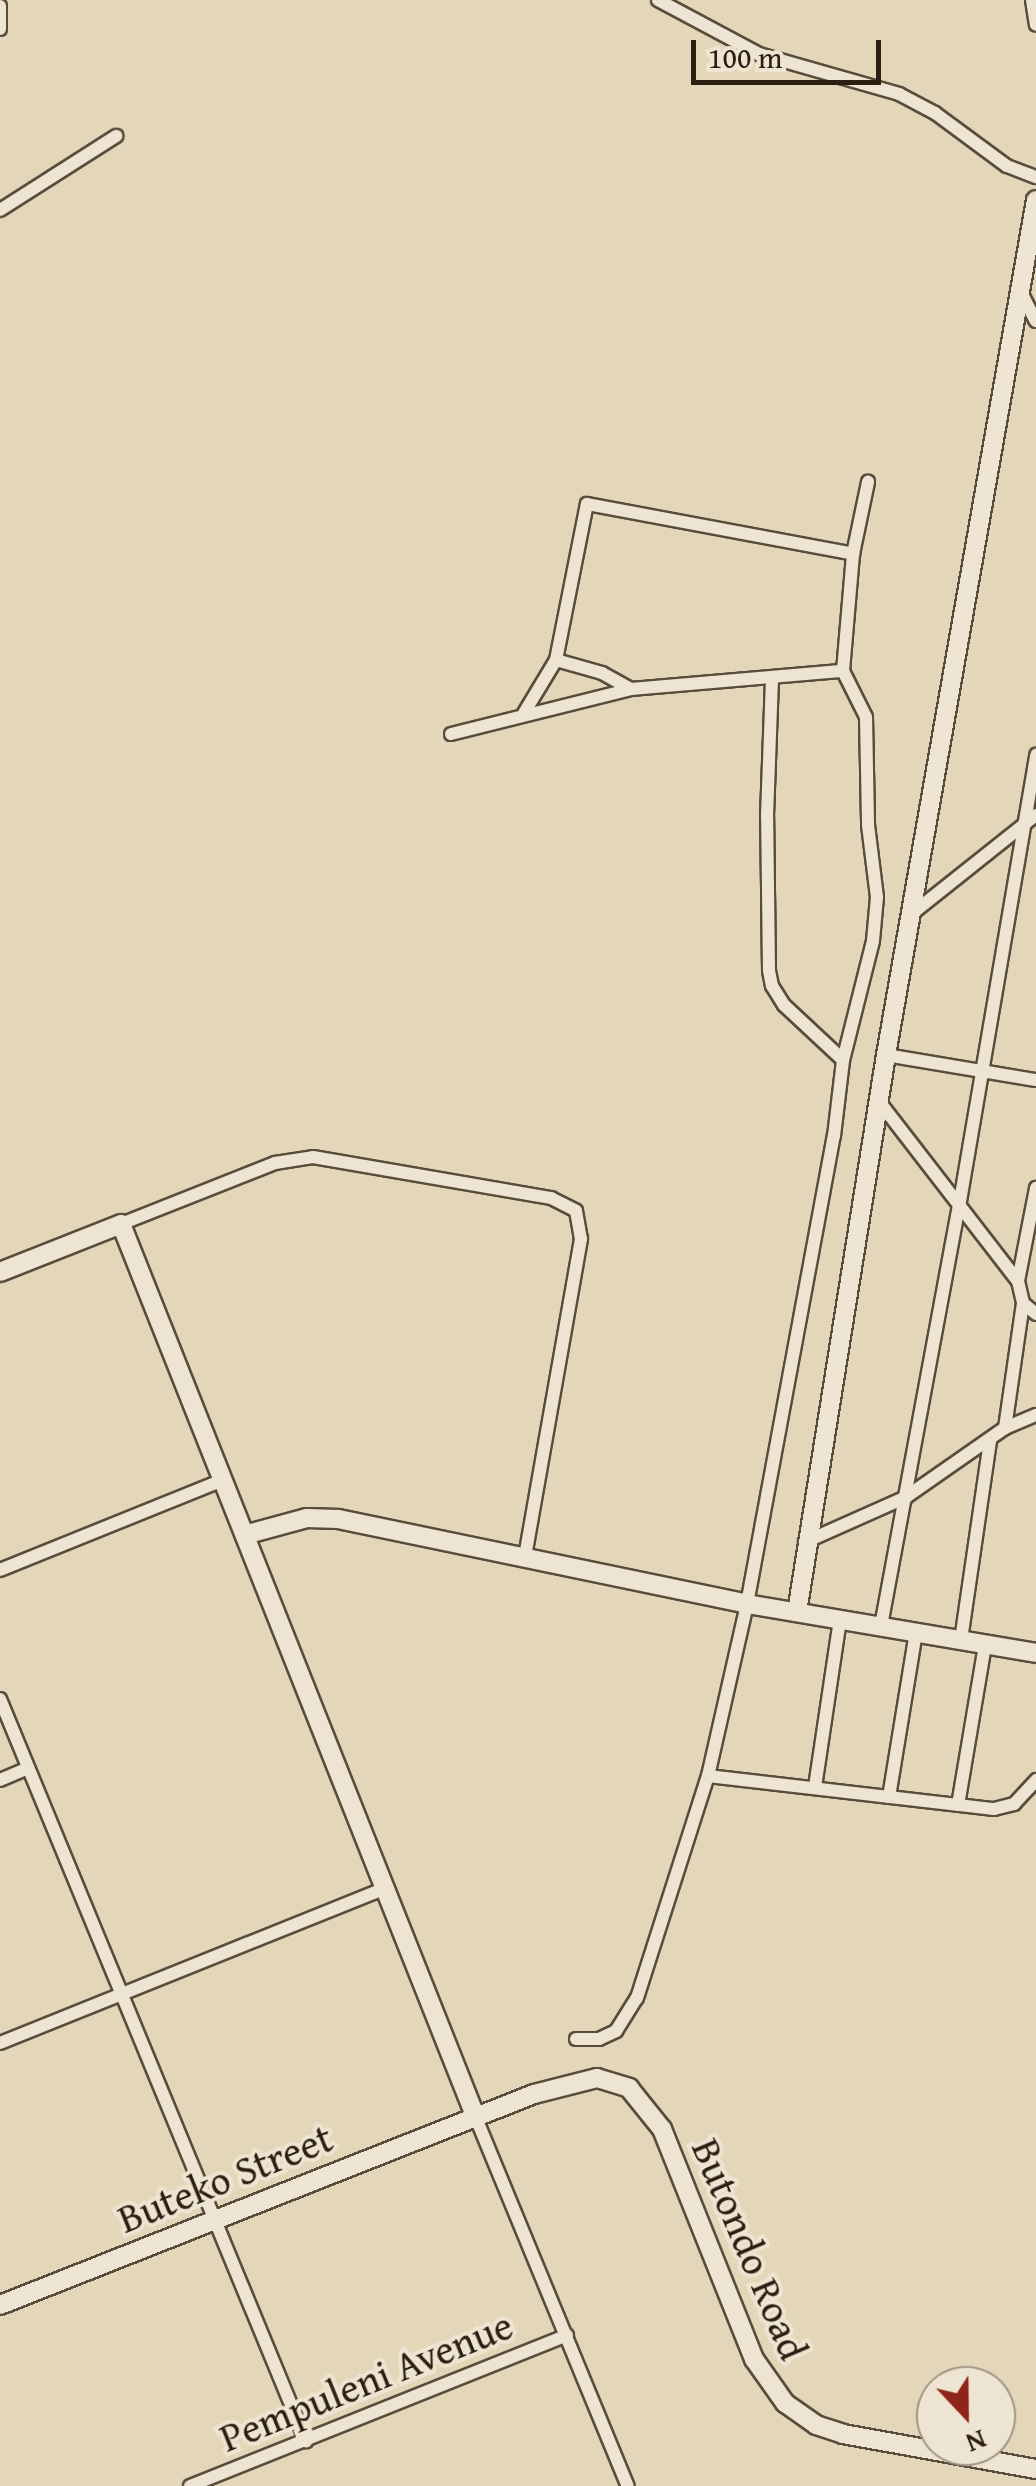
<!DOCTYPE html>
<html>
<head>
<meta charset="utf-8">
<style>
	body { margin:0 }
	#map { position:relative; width:1036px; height:2486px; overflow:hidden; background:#e4d6b8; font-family:"Gentium Book Plus",serif }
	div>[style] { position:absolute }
	.roads { filter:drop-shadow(2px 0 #584d3c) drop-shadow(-2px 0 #584d3c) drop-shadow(0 2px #584d3c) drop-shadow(0 -2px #584d3c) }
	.street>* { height:12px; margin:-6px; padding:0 6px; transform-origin:6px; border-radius:6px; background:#ede4d1 }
	.secondary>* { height:18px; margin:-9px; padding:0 9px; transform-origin:9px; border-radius:9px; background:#ede4d1 }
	span { translate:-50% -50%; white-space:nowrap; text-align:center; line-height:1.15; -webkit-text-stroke:8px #ede4d1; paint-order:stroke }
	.street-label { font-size:40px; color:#2a1f12 }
	.north { position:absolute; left:916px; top:2366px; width:100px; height:100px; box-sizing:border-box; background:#ede4d1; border:2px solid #9f9585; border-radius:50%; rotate:158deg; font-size:28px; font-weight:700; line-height:40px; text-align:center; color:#2a1f12 }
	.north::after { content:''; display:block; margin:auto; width:35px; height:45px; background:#8f2418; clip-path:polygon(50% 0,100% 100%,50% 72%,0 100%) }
	.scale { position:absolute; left:691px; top:40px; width:190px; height:45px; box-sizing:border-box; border:5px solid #2a1f12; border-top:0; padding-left:12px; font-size:30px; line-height:35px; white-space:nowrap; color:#2a1f12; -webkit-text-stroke:8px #ede4d1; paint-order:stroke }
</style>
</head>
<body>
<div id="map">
	<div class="roads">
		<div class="street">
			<div style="left:658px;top:0;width:115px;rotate:28.1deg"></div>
			<div style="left:759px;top:54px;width:146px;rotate:15.9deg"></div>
			<div style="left:899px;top:94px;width:41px;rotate:27.8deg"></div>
			<div style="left:935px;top:113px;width:89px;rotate:36.4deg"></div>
			<div style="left:1007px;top:166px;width:31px;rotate:21deg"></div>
			<div style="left:1032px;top:0;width:25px;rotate:81deg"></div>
			<div style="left:0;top:6px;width:23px;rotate:90deg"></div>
			<div style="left:0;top:210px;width:138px;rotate:-32.5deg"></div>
			<div style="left:1023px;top:296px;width:28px;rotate:63deg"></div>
			<div style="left:556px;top:660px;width:48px;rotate:15.8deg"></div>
			<div style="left:602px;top:673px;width:33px;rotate:29deg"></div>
			<div style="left:631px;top:689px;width:213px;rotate:-4.9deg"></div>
			<div style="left:843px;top:671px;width:51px;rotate:63.4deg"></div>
			<div style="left:866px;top:717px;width:108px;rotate:88.9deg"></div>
			<div style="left:868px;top:825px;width:73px;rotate:82.9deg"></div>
			<div style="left:877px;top:897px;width:44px;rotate:95.2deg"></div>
			<div style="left:873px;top:941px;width:123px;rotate:104.1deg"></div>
			<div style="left:843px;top:671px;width:117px;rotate:-85.1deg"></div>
			<div style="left:853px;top:554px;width:74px;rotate:-78.2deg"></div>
			<div style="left:524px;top:713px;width:62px;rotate:-58.9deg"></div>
			<div style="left:556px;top:660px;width:159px;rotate:-78.8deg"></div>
			<div style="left:587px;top:504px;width:271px;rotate:10.6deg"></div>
			<div style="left:451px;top:734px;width:186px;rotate:-14deg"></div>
			<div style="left:914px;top:912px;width:156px;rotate:-38.5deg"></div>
			<div style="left:886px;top:1055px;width:152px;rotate:9.5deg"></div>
			<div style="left:881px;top:1104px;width:224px;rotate:52.3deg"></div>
			<div style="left:1018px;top:1281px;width:23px;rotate:77deg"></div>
			<div style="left:1023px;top:1303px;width:17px;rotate:40deg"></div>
			<div style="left:121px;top:1224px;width:166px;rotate:-21.6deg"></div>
			<div style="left:275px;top:1163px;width:38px;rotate:-9deg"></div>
			<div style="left:313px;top:1157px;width:242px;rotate:9.8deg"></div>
			<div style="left:551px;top:1198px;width:28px;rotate:27deg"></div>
			<div style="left:576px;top:1211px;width:28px;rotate:80deg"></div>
			<div style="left:581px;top:1239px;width:321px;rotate:100deg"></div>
			<div style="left:1018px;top:1281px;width:95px;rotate:-79deg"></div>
			<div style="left:1005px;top:1428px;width:126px;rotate:-81.8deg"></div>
			<div style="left:805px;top:1542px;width:111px;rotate:-24deg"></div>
			<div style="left:906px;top:1497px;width:121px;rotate:-34.9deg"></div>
			<div style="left:1005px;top:1428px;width:34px;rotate:-23deg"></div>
			<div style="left:0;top:1570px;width:240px;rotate:-22deg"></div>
			<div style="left:881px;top:1626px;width:426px;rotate:-79.5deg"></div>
			<div style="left:959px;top:1207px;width:459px;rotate:-80.3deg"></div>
			<div style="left:961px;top:1640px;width:202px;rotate:-81.7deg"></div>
			<div style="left:0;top:1699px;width:803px;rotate:67.59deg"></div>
			<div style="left:708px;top:1776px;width:288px;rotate:6.6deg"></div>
			<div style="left:994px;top:1809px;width:21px;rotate:-14deg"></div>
			<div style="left:1014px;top:1804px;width:33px;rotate:-47deg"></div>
			<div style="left:0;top:1780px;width:30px;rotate:-23deg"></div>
			<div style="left:815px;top:1787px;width:170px;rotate:-81.5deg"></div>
			<div style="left:889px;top:1797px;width:166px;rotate:-80.7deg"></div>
			<div style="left:958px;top:1805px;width:162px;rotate:-80.4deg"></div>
			<div style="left:576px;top:2039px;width:23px"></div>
			<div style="left:599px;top:2039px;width:19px;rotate:-25deg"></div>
			<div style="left:616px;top:2031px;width:39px;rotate:-58deg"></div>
			<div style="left:637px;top:1998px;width:233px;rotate:-72.3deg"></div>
			<div style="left:708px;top:1776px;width:176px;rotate:-77.2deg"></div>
			<div style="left:747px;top:1604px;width:476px;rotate:-79.5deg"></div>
			<div style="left:834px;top:1136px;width:77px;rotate:-83.2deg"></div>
			<div style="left:843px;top:1060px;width:81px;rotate:-137deg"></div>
			<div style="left:784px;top:1005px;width:22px;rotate:-122deg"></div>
			<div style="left:772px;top:986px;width:16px;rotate:-101deg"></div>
			<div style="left:769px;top:970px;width:154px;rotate:-90.7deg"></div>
			<div style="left:767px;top:816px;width:138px;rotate:-87.9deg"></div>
			<div style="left:0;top:2043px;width:414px;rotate:-21.9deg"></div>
			<div style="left:476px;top:2118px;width:398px;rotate:67.6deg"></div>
			<div style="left:190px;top:2486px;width:406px;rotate:-21.8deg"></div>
		</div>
		<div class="secondary">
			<div style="left:0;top:1272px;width:130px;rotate:-21.6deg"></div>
			<div style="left:121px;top:1224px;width:962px;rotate:68.34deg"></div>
			<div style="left:248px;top:1534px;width:61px;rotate:-15.2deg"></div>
			<div style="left:307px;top:1518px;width:31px;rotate:2deg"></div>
			<div style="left:338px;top:1519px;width:418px;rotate:11.7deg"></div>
			<div style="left:747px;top:1604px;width:293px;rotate:9.6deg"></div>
			<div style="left:797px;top:1612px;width:564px;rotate:-80.92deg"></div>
			<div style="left:886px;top:1055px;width:868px;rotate:-80.05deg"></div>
			<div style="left:0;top:2305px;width:574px;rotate:-21.56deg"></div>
			<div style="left:534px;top:2094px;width:65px;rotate:-14.3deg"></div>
			<div style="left:597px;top:2078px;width:34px;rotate:17deg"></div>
			<div style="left:629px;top:2088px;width:53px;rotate:51.2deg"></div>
			<div style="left:662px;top:2129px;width:248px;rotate:68.2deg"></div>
			<div style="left:754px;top:2359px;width:54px;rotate:54.8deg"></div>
			<div style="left:785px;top:2403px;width:38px;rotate:35deg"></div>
			<div style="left:816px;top:2425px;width:28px;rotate:18deg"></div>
			<div style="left:843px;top:2434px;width:196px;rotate:10.3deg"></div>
		</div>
	</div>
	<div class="street-label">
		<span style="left:225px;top:2178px;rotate:-22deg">Buteko Street</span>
		<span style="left:750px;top:2249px;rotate:67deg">Butondo Road</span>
		<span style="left:366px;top:2381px;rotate:-22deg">Pempuleni Avenue</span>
	</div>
	<div class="north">N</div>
	<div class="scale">100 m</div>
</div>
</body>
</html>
